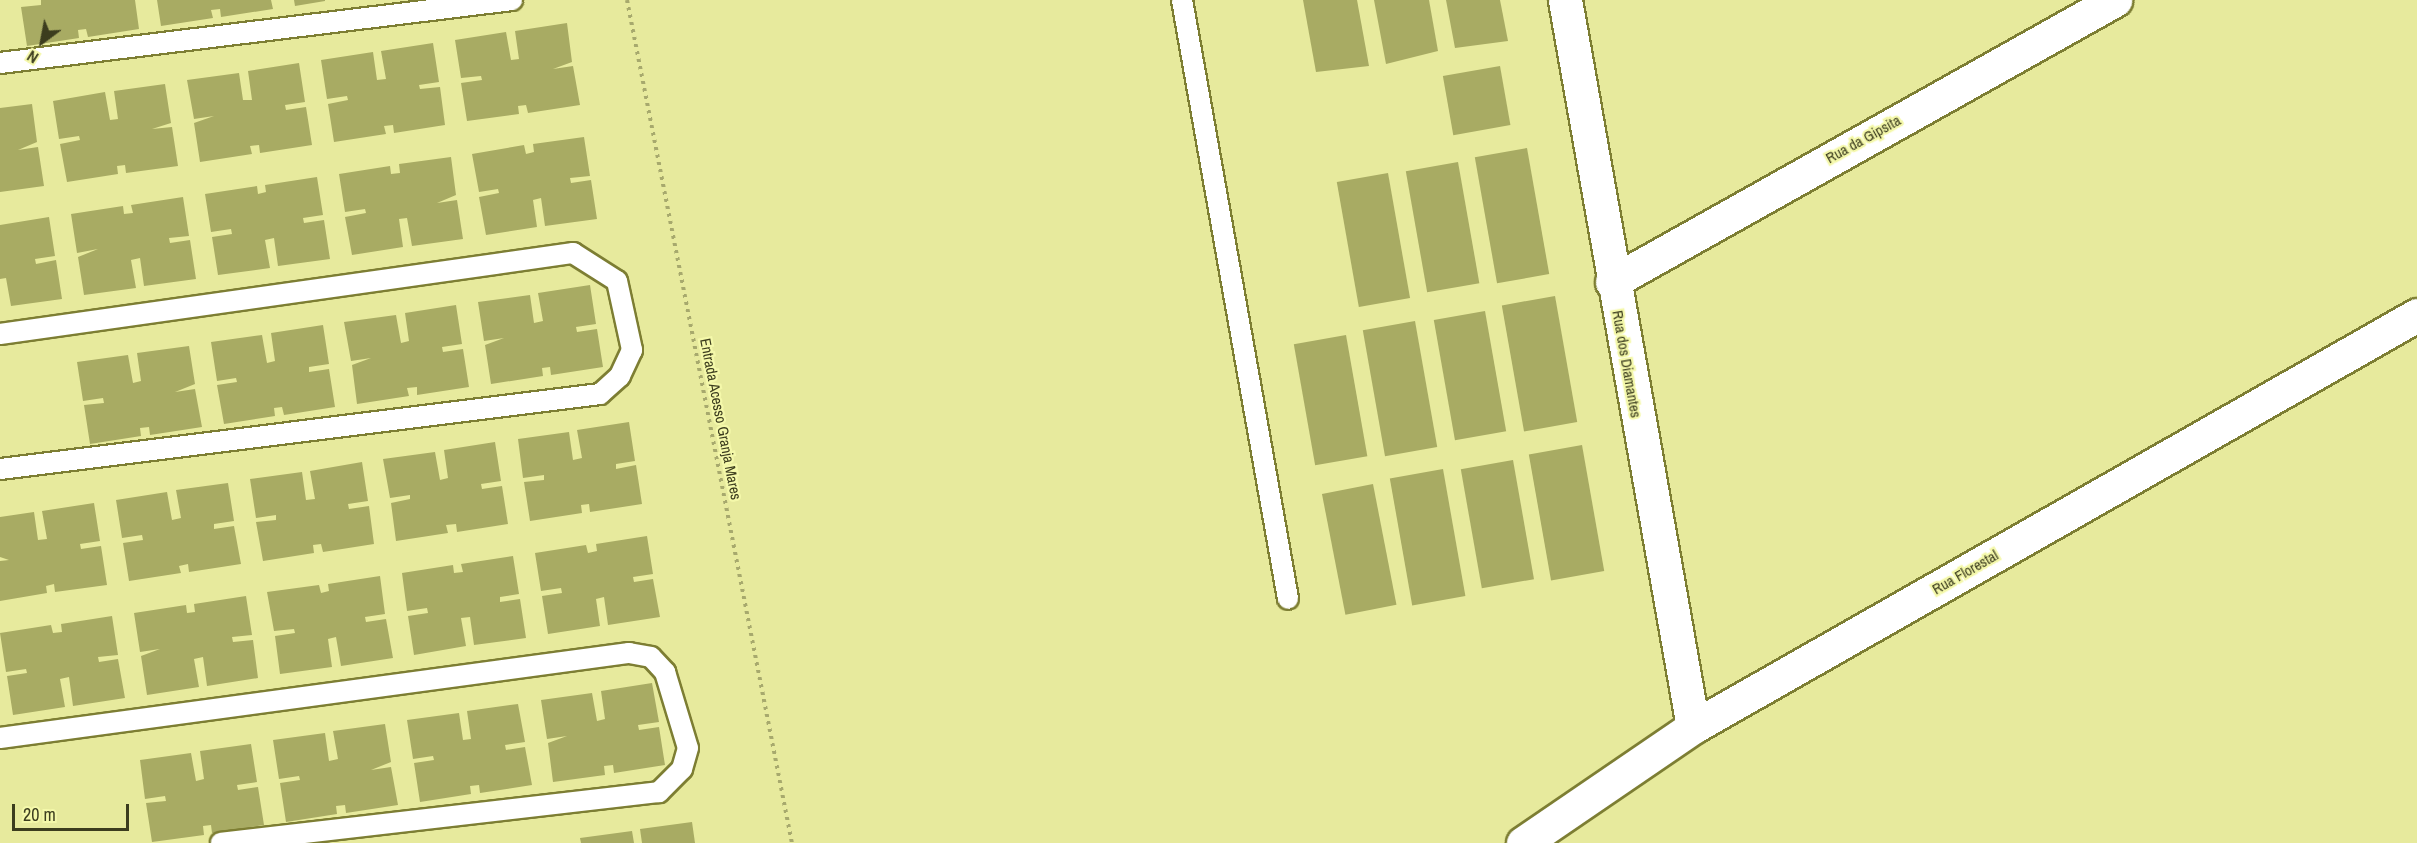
<!DOCTYPE html>
<html>
<head>
<meta charset="utf-8">
<style>
	body { margin:0 }
	#map { position:relative; width:2417px; height:843px; overflow:hidden; background:#e7ea9d; font-family:"Archivo Narrow",sans-serif }
	div>[style] { position:absolute }
	.building>* { inset:0; background:#a8ab63; transform-origin:0 0 }
	.path>* { height:4px; margin-top:-2px; transform-origin:0; background:repeating-linear-gradient(90deg,#a7a96d 0 3px,transparent 0 7.5px) }
	.roads { filter:drop-shadow(2px 0 #7d7e33) drop-shadow(-2px 0 #7d7e33) drop-shadow(0 2px #7d7e33) drop-shadow(0 -2px #7d7e33) }
	.service>* { height:20px; margin:-10px; padding:0 10px; transform-origin:10px; border-radius:10px; background:#fff }
	.minor>* { height:33px; margin:-16.5px; padding:0 16.5px; transform-origin:16.5px; border-radius:16.5px; background:#fff }
	span { translate:-50% -50%; white-space:nowrap; text-align:center; line-height:1.15; -webkit-text-stroke:4.5px #f4f8aa; paint-order:stroke }
	.street-label { font-size:15px; color:#3c3d1e }
	.north { position:absolute; left:12px; top:12px; width:60px; height:60px; -webkit-text-stroke:4px #f4f8aa; paint-order:stroke; rotate:212deg; font-size:16px; font-weight:700; line-height:24px; text-align:center; color:#3c3d1e }
	.north::after { content:''; display:block; margin:auto; width:21px; height:27px; background:#3c3d1e; clip-path:polygon(50% 0,100% 100%,50% 72%,0 100%) }
	.scale { position:absolute; left:12px; top:804px; width:117px; height:27px; box-sizing:border-box; border:3px solid #3c3d1e; border-top:0; padding-left:8px; font-size:18px; line-height:21px; white-space:nowrap; color:#3c3d1e; -webkit-text-stroke:4px #f4f8aa; paint-order:stroke }
</style>
</head>
<body>
<div id="map">
	<div class="building">
		<div style="clip-path:polygon(41px 0,135px 0,139px 29px,88px 37px,86px 29px,78px 30px,79px 38px,27px 46px,21px 7px,41px 5px)"></div>
		<div style="clip-path:polygon(157px 0,271px 0,273px 9px,221px 17px,220px 9px,211px 10px,213px 18px,161px 26px)"></div>
		<div style="clip-path:polygon(294px 0,325px 0,325px 1px,295px 6px)"></div>
		<div style="clip-path:polygon(1303px 0,1357px 0,1369px 66px,1316px 72px)"></div>
		<div style="clip-path:polygon(1374px 0,1429px 0,1438px 51px,1386px 64px)"></div>
		<div style="clip-path:polygon(1446px 0,1500px 0,1508px 41px,1455px 48px)"></div>
		<div style="clip-path:polygon(567px 23px,572px 62px,553px 69px,573px 66px,580px 105px,528px 113px,526px 105px,518px 106px,519px 114px,467px 121px,461px 83px,482px 80px,481px 76px,461px 78px,455px 40px,506px 32px,511px 60px,519px 59px,515px 31px)"></div>
		<div style="clip-path:polygon(433px 43px,439px 82px,419px 85px,420px 89px,440px 87px,445px 125px,394px 133px,393px 125px,384px 126px,386px 134px,334px 142px,328px 104px,348px 100px,347px 96px,327px 99px,321px 60px,373px 52px,377px 80px,386px 79px,381px 51px)"></div>
		<div style="clip-path:polygon(299px 63px,305px 102px,285px 105px,286px 110px,306px 107px,312px 145px,260px 153px,259px 145px,250px 146px,252px 154px,200px 162px,194px 123px,214px 116px,194px 119px,187px 80px,239px 73px,243px 100px,252px 100px,248px 71px)"></div>
		<div style="left:1500px;top:66px;width:60px;height:58px;rotate:80deg"></div>
		<div style="clip-path:polygon(165px 84px,171px 123px,152px 129px,172px 127px,178px 166px,126px 173px,125px 165px,117px 166px,118px 174px,67px 182px,60px 144px,80px 140px,79px 136px,59px 139px,53px 101px,105px 92px,110px 120px,118px 119px,114px 91px)"></div>
		<div style="clip-path:polygon(32px 104px,37px 142px,18px 150px,38px 147px,44px 186px,0 192px,0 108px)"></div>
		<div style="clip-path:polygon(584px 137px,590px 176px,570px 178px,571px 183px,591px 180px,597px 219px,545px 226px,541px 198px,533px 200px,537px 227px,486px 235px,479px 197px,499px 193px,498px 189px,479px 192px,472px 154px,524px 145px,526px 154px,534px 152px,533px 144px)"></div>
		<div style="left:1527px;top:148px;width:128px;height:53px;rotate:80deg"></div>
		<div style="clip-path:polygon(451px 157px,456px 195px,437px 203px,457px 200px,463px 239px,412px 246px,407px 218px,399px 219px,403px 247px,352px 255px,345px 217px,366px 213px,365px 209px,345px 212px,339px 174px,390px 166px,391px 174px,400px 173px,399px 164px)"></div>
		<div style="left:1458px;top:162px;width:123px;height:53px;rotate:80deg"></div>
		<div style="left:1388px;top:173px;width:127px;height:52px;rotate:80deg"></div>
		<div style="clip-path:polygon(317px 177px,323px 215px,303px 218px,304px 223px,324px 220px,330px 259px,278px 266px,274px 238px,265px 240px,270px 268px,218px 275px,212px 237px,232px 234px,231px 229px,211px 232px,205px 194px,257px 186px,258px 194px,266px 192px,265px 185px)"></div>
		<div style="clip-path:polygon(183px 197px,189px 236px,169px 238px,170px 243px,190px 240px,196px 279px,144px 286px,140px 258px,131px 260px,136px 288px,84px 295px,78px 257px,98px 249px,77px 253px,71px 214px,123px 206px,124px 214px,133px 213px,131px 205px)"></div>
		<div style="clip-path:polygon(49px 217px,55px 256px,35px 259px,36px 264px,56px 260px,62px 299px,11px 306px,6px 278px,0 279px,0 225px)"></div>
		<div style="clip-path:polygon(590px 285px,596px 324px,576px 327px,577px 332px,597px 329px,603px 367px,551px 375px,550px 367px,542px 368px,543px 376px,491px 384px,485px 345px,504px 338px,484px 341px,478px 302px,530px 295px,534px 323px,543px 321px,538px 293px)"></div>
		<div style="left:1555px;top:296px;width:128px;height:54px;rotate:80deg"></div>
		<div style="clip-path:polygon(456px 305px,462px 344px,442px 347px,443px 352px,463px 349px,469px 387px,417px 395px,417px 387px,407px 388px,409px 396px,357px 404px,352px 365px,371px 358px,351px 361px,344px 322px,396px 315px,401px 343px,409px 341px,405px 313px)"></div>
		<div style="left:1485px;top:311px;width:122px;height:52px;rotate:80deg"></div>
		<div style="left:1415px;top:321px;width:128px;height:53px;rotate:80deg"></div>
		<div style="clip-path:polygon(323px 325px,329px 364px,309px 367px,309px 372px,329px 369px,335px 407px,284px 415px,282px 407px,274px 408px,275px 416px,224px 424px,217px 385px,237px 382px,236px 378px,217px 381px,211px 342px,262px 335px,267px 363px,275px 361px,271px 333px)"></div>
		<div style="left:1346px;top:335px;width:123px;height:53px;rotate:80deg"></div>
		<div style="clip-path:polygon(189px 346px,195px 384px,175px 392px,195px 389px,202px 427px,150px 435px,149px 427px,140px 428px,141px 436px,90px 444px,84px 405px,104px 403px,103px 398px,83px 401px,77px 362px,128px 355px,133px 383px,141px 381px,137px 353px)"></div>
		<div style="clip-path:polygon(629px 422px,635px 461px,616px 464px,616px 469px,636px 465px,642px 504px,590px 512px,589px 504px,581px 505px,582px 513px,530px 521px,524px 482px,544px 480px,544px 475px,523px 478px,518px 439px,569px 432px,573px 460px,582px 458px,577px 430px)"></div>
		<div style="clip-path:polygon(495px 442px,501px 481px,481px 484px,482px 489px,502px 486px,508px 524px,457px 532px,456px 524px,446px 525px,448px 533px,396px 541px,391px 503px,410px 499px,410px 495px,390px 498px,383px 459px,435px 452px,440px 480px,448px 478px,444px 450px)"></div>
		<div style="left:1582px;top:445px;width:128px;height:54px;rotate:80deg"></div>
		<div style="left:1513px;top:460px;width:121px;height:53px;rotate:80deg"></div>
		<div style="clip-path:polygon(362px 462px,368px 501px,348px 504px,349px 509px,369px 506px,374px 544px,323px 552px,321px 544px,313px 545px,314px 553px,263px 561px,256px 522px,276px 520px,276px 515px,256px 518px,250px 479px,302px 472px,306px 500px,315px 499px,310px 471px)"></div>
		<div style="left:1443px;top:469px;width:129px;height:54px;rotate:80deg"></div>
		<div style="clip-path:polygon(228px 483px,234px 521px,214px 524px,214px 529px,234px 526px,241px 564px,189px 572px,188px 564px,179px 566px,181px 573px,129px 581px,123px 543px,143px 540px,142px 535px,122px 538px,116px 500px,167px 492px,172px 520px,181px 518px,176px 490px)"></div>
		<div style="left:1373px;top:484px;width:123px;height:52px;rotate:79deg"></div>
		<div style="clip-path:polygon(94px 503px,100px 541px,80px 544px,81px 549px,101px 546px,107px 585px,55px 592px,54px 584px,46px 586px,47px 593px,0 601px,0 561px,9px 560px,0 557px,0 517px,34px 512px,38px 540px,47px 539px,42px 511px)"></div>
		<div style="clip-path:polygon(647px 536px,653px 574px,633px 577px,634px 582px,653px 579px,660px 617px,608px 625px,604px 597px,596px 599px,600px 626px,548px 634px,542px 596px,562px 593px,561px 588px,541px 591px,535px 553px,586px 545px,588px 553px,597px 551px,596px 544px)"></div>
		<div style="clip-path:polygon(513px 556px,519px 594px,500px 597px,500px 602px,520px 599px,526px 638px,474px 645px,470px 617px,461px 618px,466px 646px,414px 655px,408px 616px,428px 613px,427px 608px,407px 611px,402px 573px,453px 565px,454px 573px,463px 572px,461px 564px)"></div>
		<div style="clip-path:polygon(380px 576px,385px 614px,365px 617px,366px 622px,386px 619px,393px 658px,341px 666px,336px 637px,328px 639px,332px 667px,280px 674px,275px 636px,295px 633px,294px 629px,274px 631px,267px 592px,319px 585px,321px 593px,329px 591px,328px 584px)"></div>
		<div style="clip-path:polygon(246px 596px,252px 635px,232px 637px,233px 642px,253px 640px,258px 678px,207px 686px,203px 657px,194px 659px,199px 687px,147px 695px,141px 656px,160px 649px,140px 652px,134px 613px,186px 605px,187px 613px,195px 612px,194px 604px)"></div>
		<div style="clip-path:polygon(112px 616px,118px 655px,98px 657px,99px 662px,118px 659px,125px 698px,73px 706px,69px 677px,60px 679px,65px 707px,13px 715px,7px 676px,27px 673px,26px 669px,6px 672px,0 633px,51px 625px,53px 633px,62px 632px,61px 624px)"></div>
		<div style="clip-path:polygon(652px 683px,659px 722px,638px 725px,639px 730px,659px 727px,665px 765px,614px 773px,613px 765px,604px 766px,605px 775px,553px 782px,548px 743px,567px 736px,547px 739px,541px 700px,592px 693px,597px 721px,605px 719px,601px 691px)"></div>
		<div style="clip-path:polygon(518px 704px,525px 742px,505px 745px,506px 750px,525px 747px,532px 785px,480px 793px,479px 785px,470px 786px,471px 794px,420px 802px,414px 763px,434px 760px,433px 756px,413px 759px,407px 720px,459px 713px,463px 740px,471px 739px,467px 711px)"></div>
		<div style="clip-path:polygon(385px 724px,391px 762px,371px 770px,391px 767px,398px 805px,346px 813px,345px 805px,336px 806px,337px 814px,286px 822px,280px 783px,300px 780px,299px 776px,279px 779px,273px 740px,325px 733px,329px 761px,338px 759px,333px 731px)"></div>
		<div style="clip-path:polygon(251px 744px,257px 782px,237px 785px,238px 790px,258px 787px,264px 825px,212px 833px,211px 825px,203px 826px,204px 835px,152px 842px,146px 803px,166px 801px,165px 796px,145px 799px,140px 760px,191px 753px,196px 781px,204px 779px,200px 751px)"></div>
		<div style="clip-path:polygon(692px 822px,695px 843px,642px 843px,640px 829px)"></div>
		<div style="clip-path:polygon(632px 831px,634px 843px,581px 843px,580px 838px)"></div>
	</div>
	<div class="path">
		<div style="left:627px;top:0;width:859px;rotate:78.93deg"></div>
	</div>
	<div class="roads">
		<div class="service">
			<div style="left:1182px;top:0;width:608px;rotate:79.96deg"></div>
			<div style="left:0;top:63px;width:516px;rotate:-7.01deg"></div>
			<div style="left:0;top:334px;width:579px;rotate:-8.05deg"></div>
			<div style="left:573px;top:253px;width:52px;rotate:32.5deg"></div>
			<div style="left:617px;top:281px;width:71px;rotate:77.7deg"></div>
			<div style="left:632px;top:350px;width:29px;rotate:115deg"></div>
			<div style="left:620px;top:376px;width:27px;rotate:138deg"></div>
			<div style="left:600px;top:394px;width:605px;rotate:172.87deg"></div>
			<div style="left:0;top:738px;width:635px;rotate:-7.7deg"></div>
			<div style="left:629px;top:653px;width:22px;rotate:10deg"></div>
			<div style="left:651px;top:657px;width:21px;rotate:47deg"></div>
			<div style="left:665px;top:672px;width:79px;rotate:73.2deg"></div>
			<div style="left:688px;top:748px;width:22px;rotate:106deg"></div>
			<div style="left:682px;top:769px;width:33px;rotate:135deg"></div>
			<div style="left:659px;top:792px;width:441px;rotate:173.4deg"></div>
		</div>
		<div class="minor">
			<div style="left:1565px;top:0;width:738px;rotate:80.01deg"></div>
			<div style="left:1612px;top:282px;width:577px;rotate:-29.28deg"></div>
			<div style="left:1523px;top:843px;width:206px;rotate:-34.3deg"></div>
			<div style="left:1693px;top:727px;width:833px;rotate:-29.64deg"></div>
		</div>
	</div>
	<div class="street-label">
		<span style="left:1863px;top:139px;rotate:-29deg">Rua da Gipsita</span>
		<span style="left:1627px;top:364px;rotate:80deg">Rua dos Diamantes</span>
		<span style="left:721px;top:419px;rotate:79deg">Entrada Acesso Granja Mares</span>
		<span style="left:1965px;top:572px;rotate:-30deg">Rua Florestal</span>
	</div>
	<div class="north">N</div>
	<div class="scale">20 m</div>
</div>
</body>
</html>
